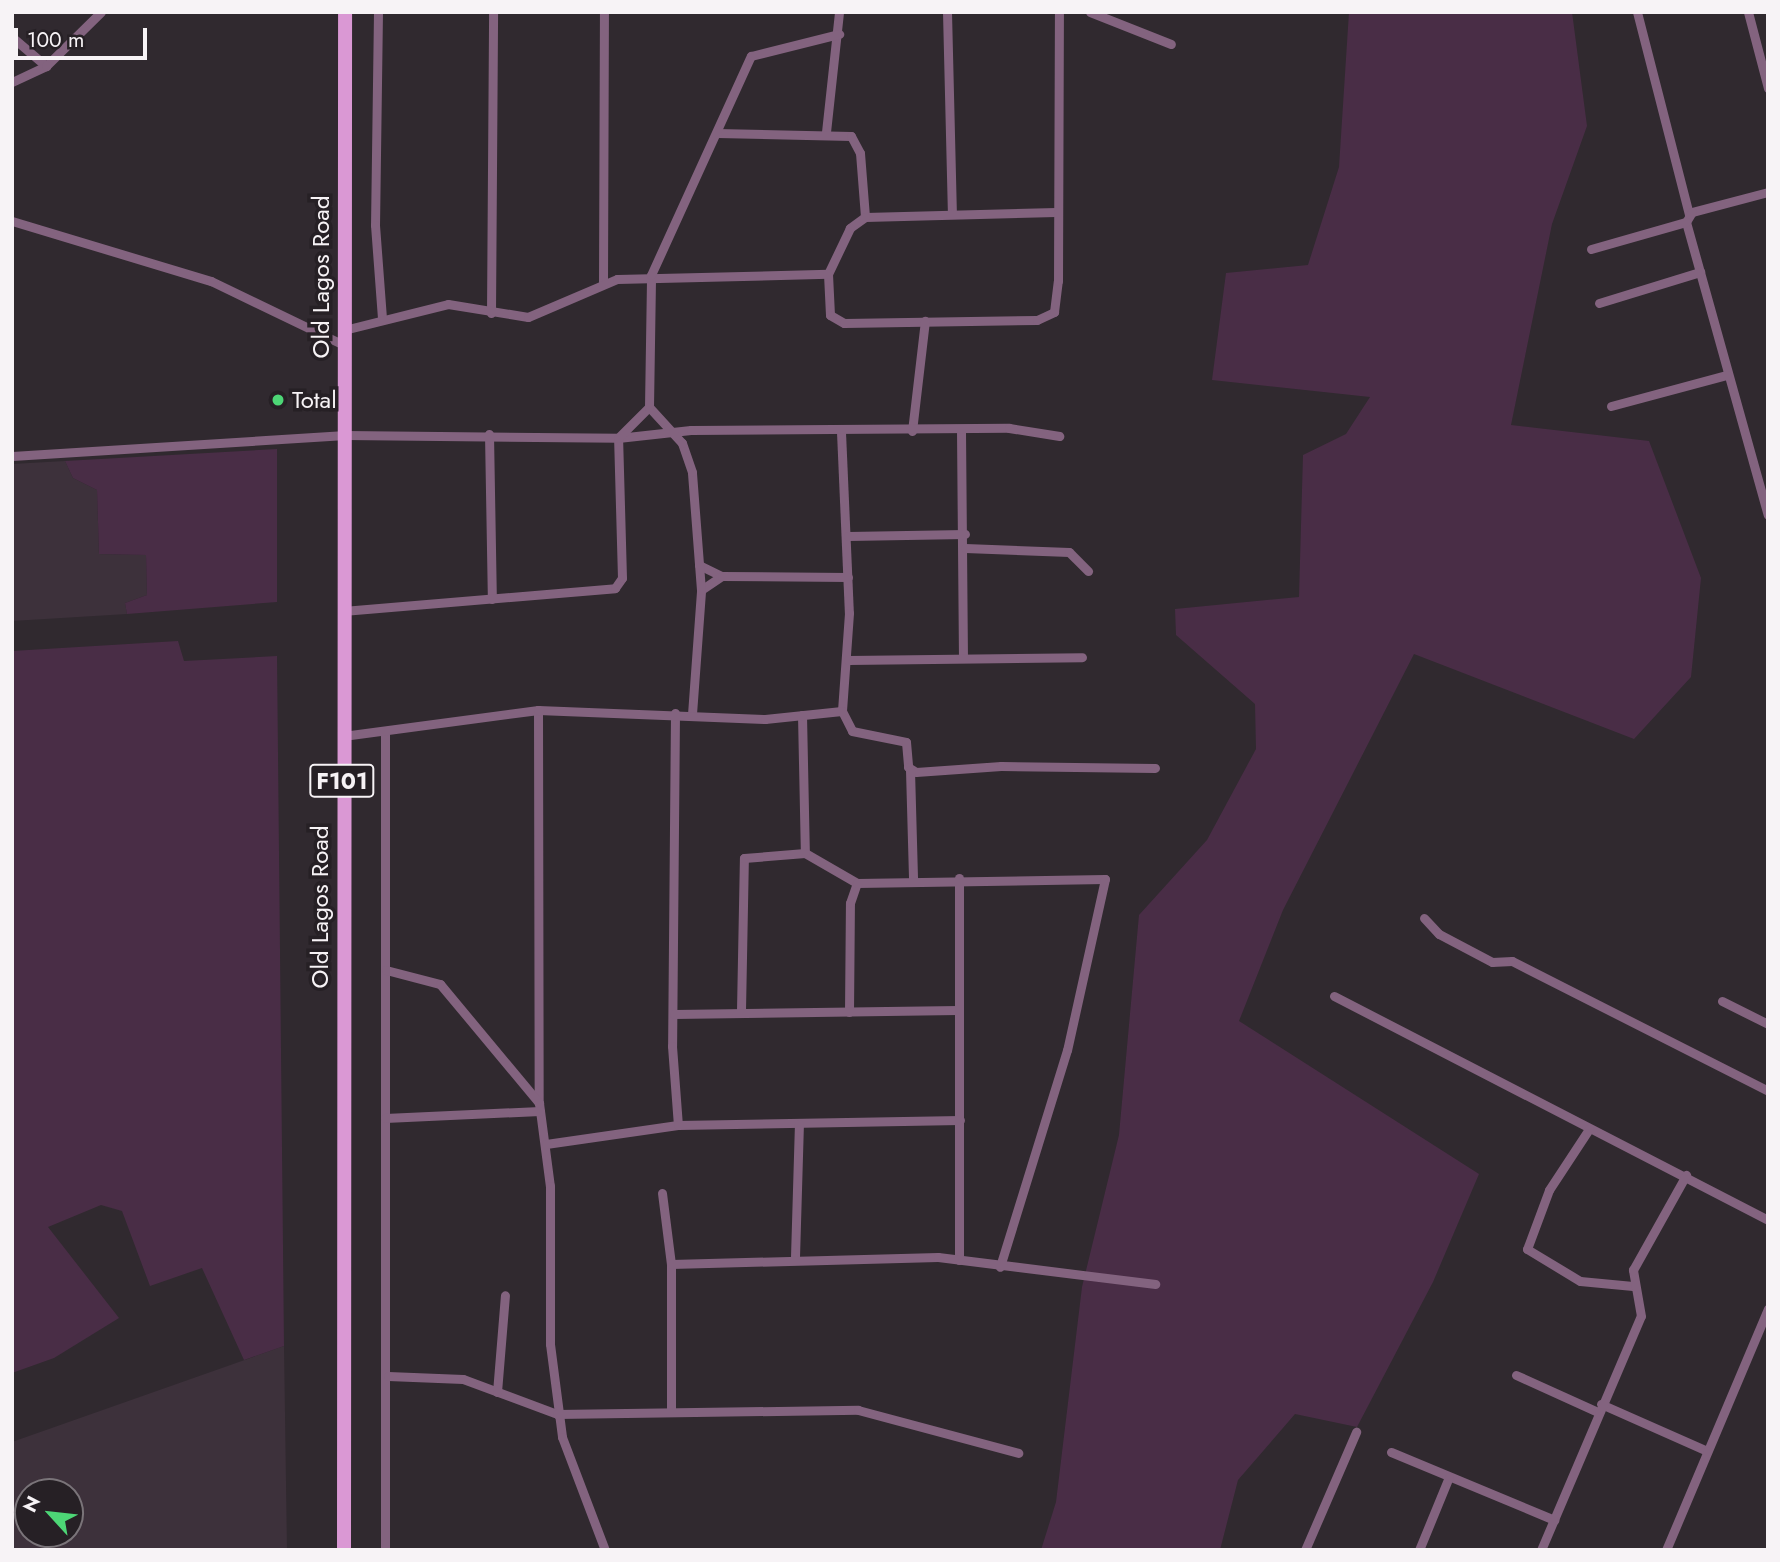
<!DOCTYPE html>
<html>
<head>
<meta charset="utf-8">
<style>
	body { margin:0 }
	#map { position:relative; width:1780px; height:1562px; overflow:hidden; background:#30292f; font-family:Jost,sans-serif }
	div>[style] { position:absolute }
	.built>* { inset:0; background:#3d313b }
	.green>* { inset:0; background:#492d46 }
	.street>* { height:9px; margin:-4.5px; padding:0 4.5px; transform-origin:4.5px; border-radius:4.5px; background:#83637f }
	.primary>* { height:14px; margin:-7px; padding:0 7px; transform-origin:7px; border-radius:7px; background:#da98d4 }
	.dots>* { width:19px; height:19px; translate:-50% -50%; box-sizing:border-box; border:4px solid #262025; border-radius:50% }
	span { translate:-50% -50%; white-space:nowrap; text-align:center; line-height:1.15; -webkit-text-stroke:7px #262025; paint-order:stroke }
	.shield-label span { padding:2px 5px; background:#262025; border:2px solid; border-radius:5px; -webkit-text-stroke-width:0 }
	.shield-label { font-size:23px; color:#f7f3f6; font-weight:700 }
	.street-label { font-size:24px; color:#f7f3f6 }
	.poi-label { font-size:24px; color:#f7f3f6 }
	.left { translate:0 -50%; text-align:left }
	.frame { position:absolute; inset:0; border:14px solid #f7f3f6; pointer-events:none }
	.north { position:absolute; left:14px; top:1478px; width:70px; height:70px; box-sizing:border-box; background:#262025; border:2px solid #7a7479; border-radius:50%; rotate:297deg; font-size:19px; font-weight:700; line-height:28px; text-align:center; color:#f7f3f6 }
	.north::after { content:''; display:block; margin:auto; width:24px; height:32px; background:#4dd676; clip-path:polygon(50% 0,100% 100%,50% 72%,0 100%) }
	.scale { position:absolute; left:14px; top:28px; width:133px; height:32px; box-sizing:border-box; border:4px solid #f7f3f6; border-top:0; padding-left:9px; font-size:21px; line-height:24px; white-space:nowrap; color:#f7f3f6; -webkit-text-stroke:5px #262025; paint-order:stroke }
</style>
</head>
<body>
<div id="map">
	<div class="built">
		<div style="clip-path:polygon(65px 461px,73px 478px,97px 490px,99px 554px,146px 555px,147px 595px,125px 603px,127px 614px,12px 621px,12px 464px)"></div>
		<div style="clip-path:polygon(evenodd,284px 1346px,287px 1550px,12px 1550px,12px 1442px,284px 1346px,28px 1492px,70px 1492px,70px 1534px,28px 1534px,28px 1492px)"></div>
	</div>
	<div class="green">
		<div style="clip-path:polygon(1349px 12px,1572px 12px,1587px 126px,1552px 224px,1511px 425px,1649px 441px,1701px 578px,1691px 677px,1634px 739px,1414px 654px,1283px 910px,1239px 1021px,1479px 1174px,1433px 1282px,1357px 1427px,1295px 1414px,1238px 1480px,1220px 1550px,1041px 1550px,1056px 1502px,1082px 1287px,1119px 1135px,1139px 915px,1207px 840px,1256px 749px,1255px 704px,1176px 635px,1175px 609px,1299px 597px,1303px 455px,1346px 434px,1370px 397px,1212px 380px,1226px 273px,1308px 265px,1339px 167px)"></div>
		<div style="clip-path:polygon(277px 449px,277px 602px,127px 614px,125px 603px,147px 595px,146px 555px,99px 554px,97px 490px,73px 478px,65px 461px)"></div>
		<div style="clip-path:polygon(178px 641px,184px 661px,277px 656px,284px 1346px,244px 1360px,202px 1268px,150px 1286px,122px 1211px,101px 1205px,48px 1227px,119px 1318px,54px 1358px,12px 1373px,12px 651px)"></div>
	</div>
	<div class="street">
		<div style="left:378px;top:12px;width:213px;rotate:90.8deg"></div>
		<div style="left:375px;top:225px;width:93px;rotate:85.7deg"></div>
		<div style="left:947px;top:12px;width:201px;rotate:88.6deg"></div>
		<div style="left:1090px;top:12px;width:87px;rotate:21.6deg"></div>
		<div style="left:1637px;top:12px;width:209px;rotate:75.6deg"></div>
		<div style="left:1748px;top:12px;width:79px;rotate:75.3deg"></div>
		<div style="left:12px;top:37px;width:45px;rotate:40.5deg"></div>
		<div style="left:12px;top:82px;width:38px;rotate:-25deg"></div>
		<div style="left:46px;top:66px;width:77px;rotate:-44.5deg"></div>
		<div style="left:826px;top:132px;width:121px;rotate:-83.8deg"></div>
		<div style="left:717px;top:133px;width:134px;rotate:1.3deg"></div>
		<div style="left:851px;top:136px;width:19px;rotate:62deg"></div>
		<div style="left:860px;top:153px;width:64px;rotate:85.5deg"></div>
		<div style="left:1768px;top:192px;width:79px;rotate:165.3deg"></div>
		<div style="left:1692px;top:212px;width:12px;rotate:121deg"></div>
		<div style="left:1686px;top:222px;width:304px;rotate:74.4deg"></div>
		<div style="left:1056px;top:212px;width:191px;rotate:178.5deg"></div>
		<div style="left:865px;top:217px;width:19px;rotate:144deg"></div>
		<div style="left:850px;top:228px;width:51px;rotate:115.6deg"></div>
		<div style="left:828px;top:274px;width:41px;rotate:87.2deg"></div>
		<div style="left:830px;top:315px;width:16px;rotate:30deg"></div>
		<div style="left:844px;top:323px;width:193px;rotate:-0.9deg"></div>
		<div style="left:1037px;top:320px;width:19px;rotate:-25deg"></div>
		<div style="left:1054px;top:312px;width:31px;rotate:-83deg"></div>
		<div style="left:1058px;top:281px;width:269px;rotate:-89.8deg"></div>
		<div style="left:12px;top:221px;width:208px;rotate:16.8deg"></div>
		<div style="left:211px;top:281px;width:148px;rotate:25.7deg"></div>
		<div style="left:1591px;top:249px;width:99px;rotate:-15.9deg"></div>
		<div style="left:603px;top:284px;width:272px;rotate:-89.8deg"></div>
		<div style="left:1599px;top:303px;width:106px;rotate:-17.1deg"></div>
		<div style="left:491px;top:313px;width:301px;rotate:-89.6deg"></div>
		<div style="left:344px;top:330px;width:107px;rotate:-14deg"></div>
		<div style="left:448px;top:304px;width:81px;rotate:9.2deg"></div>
		<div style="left:528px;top:317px;width:97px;rotate:-23.1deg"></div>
		<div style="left:617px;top:279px;width:211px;rotate:-1.4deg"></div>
		<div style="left:1611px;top:406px;width:120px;rotate:-15deg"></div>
		<div style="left:912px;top:431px;width:111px;rotate:-83.3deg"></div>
		<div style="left:961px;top:431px;width:227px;rotate:89.5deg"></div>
		<div style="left:841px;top:432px;width:181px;rotate:87.5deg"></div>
		<div style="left:849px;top:613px;width:98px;rotate:94.1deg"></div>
		<div style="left:842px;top:711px;width:22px;rotate:63deg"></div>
		<div style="left:852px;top:731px;width:55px;rotate:11.5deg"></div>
		<div style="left:906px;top:742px;width:25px;rotate:85deg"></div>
		<div style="left:908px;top:767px;width:9px;rotate:32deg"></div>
		<div style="left:916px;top:772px;width:85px;rotate:-4deg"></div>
		<div style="left:1001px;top:766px;width:154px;rotate:0.7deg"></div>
		<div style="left:489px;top:434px;width:165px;rotate:89deg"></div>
		<div style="left:12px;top:456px;width:334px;rotate:-3.6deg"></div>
		<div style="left:345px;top:435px;width:273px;rotate:0.6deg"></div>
		<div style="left:618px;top:438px;width:73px;rotate:-6.3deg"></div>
		<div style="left:691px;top:430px;width:318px;rotate:-0.4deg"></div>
		<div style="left:1009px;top:428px;width:51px;rotate:9.1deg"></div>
		<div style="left:848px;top:536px;width:117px;rotate:-1deg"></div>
		<div style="left:965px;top:548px;width:104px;rotate:2.2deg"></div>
		<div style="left:1069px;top:552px;width:27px;rotate:45deg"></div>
		<div style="left:699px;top:565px;width:25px;rotate:26deg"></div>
		<div style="left:701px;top:590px;width:25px;rotate:-34deg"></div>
		<div style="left:722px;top:576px;width:126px;rotate:0.5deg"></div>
		<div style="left:343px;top:611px;width:273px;rotate:-4.8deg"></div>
		<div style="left:615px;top:588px;width:12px;rotate:-55deg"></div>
		<div style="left:622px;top:578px;width:140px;rotate:-91.6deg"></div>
		<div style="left:618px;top:438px;width:44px;rotate:-45deg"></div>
		<div style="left:848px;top:660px;width:234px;rotate:-0.7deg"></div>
		<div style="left:538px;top:710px;width:393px;rotate:89.9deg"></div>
		<div style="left:539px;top:1103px;width:84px;rotate:82.5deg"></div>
		<div style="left:550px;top:1186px;width:158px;rotate:90deg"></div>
		<div style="left:550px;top:1344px;width:94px;rotate:82.6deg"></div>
		<div style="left:562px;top:1437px;width:121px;rotate:69.2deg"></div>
		<div style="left:675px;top:713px;width:333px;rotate:90.5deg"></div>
		<div style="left:672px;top:1046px;width:79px;rotate:85.7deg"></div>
		<div style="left:692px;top:714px;width:124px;rotate:-85.8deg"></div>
		<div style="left:701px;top:590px;width:118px;rotate:-94.4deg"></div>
		<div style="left:692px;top:472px;width:31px;rotate:-109deg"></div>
		<div style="left:682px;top:443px;width:49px;rotate:-132.5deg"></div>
		<div style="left:649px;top:407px;width:132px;rotate:-89.1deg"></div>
		<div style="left:651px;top:275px;width:241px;rotate:-65.5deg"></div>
		<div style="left:751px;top:56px;width:91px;rotate:-14deg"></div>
		<div style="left:802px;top:715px;width:138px;rotate:88.8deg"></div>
		<div style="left:805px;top:853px;width:60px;rotate:30deg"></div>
		<div style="left:385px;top:731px;width:819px;rotate:90deg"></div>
		<div style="left:343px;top:736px;width:197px;rotate:-7.6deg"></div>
		<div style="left:538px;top:710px;width:227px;rotate:2.3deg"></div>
		<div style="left:765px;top:719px;width:77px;rotate:-5.9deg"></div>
		<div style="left:910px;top:770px;width:108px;rotate:88.4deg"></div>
		<div style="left:1424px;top:918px;width:22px;rotate:47deg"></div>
		<div style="left:1439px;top:934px;width:60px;rotate:27.8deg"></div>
		<div style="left:1492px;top:962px;width:20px;rotate:-3deg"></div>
		<div style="left:1512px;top:961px;width:287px;rotate:26.9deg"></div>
		<div style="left:386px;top:970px;width:56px;rotate:14.5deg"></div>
		<div style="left:440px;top:984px;width:155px;rotate:50.2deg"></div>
		<div style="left:1334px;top:996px;width:488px;rotate:27.3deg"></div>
		<div style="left:1722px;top:1001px;width:51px;rotate:26.6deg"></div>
		<div style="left:741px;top:1010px;width:152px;rotate:-88.9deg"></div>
		<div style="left:744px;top:858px;width:61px;rotate:-4.7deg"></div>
		<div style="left:849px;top:1012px;width:109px;rotate:-89.5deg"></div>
		<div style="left:850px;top:903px;width:21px;rotate:-71deg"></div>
		<div style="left:857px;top:883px;width:248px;rotate:-0.9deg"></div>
		<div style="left:1105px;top:879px;width:175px;rotate:102.5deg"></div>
		<div style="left:1067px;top:1050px;width:227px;rotate:107.2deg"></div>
		<div style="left:674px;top:1014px;width:284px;rotate:-0.8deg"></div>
		<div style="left:385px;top:1118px;width:155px;rotate:-2.6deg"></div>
		<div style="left:1589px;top:1129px;width:73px;rotate:123.3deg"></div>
		<div style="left:1549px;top:1190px;width:63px;rotate:110.4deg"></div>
		<div style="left:1527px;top:1249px;width:62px;rotate:31.1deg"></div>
		<div style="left:1580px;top:1281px;width:53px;rotate:5.4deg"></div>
		<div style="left:546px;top:1144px;width:133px;rotate:-8.2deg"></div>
		<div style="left:678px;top:1125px;width:282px;rotate:-1deg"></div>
		<div style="left:662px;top:1193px;width:72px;rotate:82.8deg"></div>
		<div style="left:671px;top:1264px;width:147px;rotate:90deg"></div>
		<div style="left:795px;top:1257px;width:133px;rotate:-88.3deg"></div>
		<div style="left:959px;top:1260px;width:382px;rotate:-90deg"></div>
		<div style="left:671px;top:1264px;width:267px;rotate:-1.5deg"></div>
		<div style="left:938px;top:1257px;width:219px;rotate:7.1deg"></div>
		<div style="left:1516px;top:1375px;width:90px;rotate:24.3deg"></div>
		<div style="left:388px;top:1376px;width:75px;rotate:2.3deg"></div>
		<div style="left:463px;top:1379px;width:100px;rotate:20.4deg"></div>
		<div style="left:557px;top:1414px;width:301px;rotate:-0.8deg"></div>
		<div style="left:858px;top:1410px;width:166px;rotate:15deg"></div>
		<div style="left:497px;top:1392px;width:97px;rotate:-85.3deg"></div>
		<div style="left:1601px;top:1404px;width:114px;rotate:23.9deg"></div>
		<div style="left:1391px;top:1452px;width:177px;rotate:22.6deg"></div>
		<div style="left:1305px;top:1550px;width:129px;rotate:-66.6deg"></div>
		<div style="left:1419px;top:1550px;width:79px;rotate:-67.7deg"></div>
		<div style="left:1541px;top:1550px;width:254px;rotate:-66.9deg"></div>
		<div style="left:1641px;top:1316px;width:47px;rotate:-99.9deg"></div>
		<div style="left:1633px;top:1270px;width:109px;rotate:-60.8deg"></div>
		<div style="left:1666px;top:1550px;width:262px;rotate:-67.1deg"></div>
	</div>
	<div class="primary">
		<div style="left:344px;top:1550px;width:1538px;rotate:-89.96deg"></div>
	</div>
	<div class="dots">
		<div style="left:278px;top:400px;background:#4dd676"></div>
	</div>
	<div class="shield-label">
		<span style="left:342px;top:781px">F101</span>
	</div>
	<div class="street-label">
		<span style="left:321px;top:277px;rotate:-90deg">Old Lagos Road</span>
		<span style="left:320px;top:907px;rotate:-90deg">Old Lagos Road</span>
	</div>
	<div class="poi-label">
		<span class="left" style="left:292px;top:400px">Total</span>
	</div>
	<div class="frame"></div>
	<div class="north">N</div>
	<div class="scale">100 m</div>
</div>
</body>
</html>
